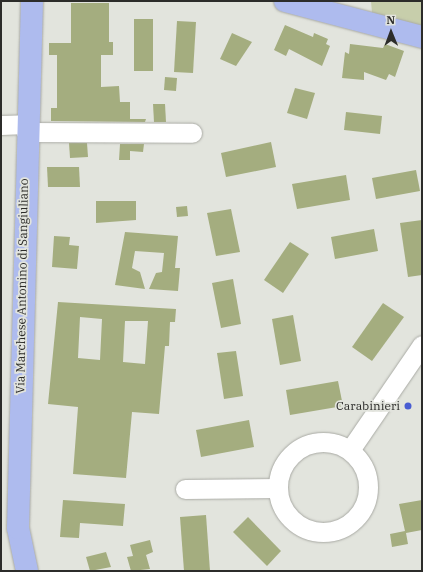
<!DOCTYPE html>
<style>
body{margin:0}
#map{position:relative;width:423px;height:572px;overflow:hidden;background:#e2e4dd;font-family:"IBM Plex Serif",serif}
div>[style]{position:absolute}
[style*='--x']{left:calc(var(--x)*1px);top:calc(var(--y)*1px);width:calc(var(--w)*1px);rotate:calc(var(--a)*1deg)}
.green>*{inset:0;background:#c7ceab}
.building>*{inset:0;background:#a4ad7f}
.roads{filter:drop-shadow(0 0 1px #a9aaa4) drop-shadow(0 0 1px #a9aaa4)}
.minor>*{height:19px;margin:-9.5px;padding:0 9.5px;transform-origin:9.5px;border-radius:9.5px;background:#fff}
.minor>.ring{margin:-9.5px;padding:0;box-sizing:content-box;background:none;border:19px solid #fff;border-radius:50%}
.major>*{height:22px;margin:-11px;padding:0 11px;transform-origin:11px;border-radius:11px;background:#aebbee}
.dots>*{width:11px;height:11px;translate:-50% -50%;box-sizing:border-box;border:2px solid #e2e4dd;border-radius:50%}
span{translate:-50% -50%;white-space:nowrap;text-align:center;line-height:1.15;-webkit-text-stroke:3.5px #e2e4dd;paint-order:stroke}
.street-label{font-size:12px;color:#2c2c2a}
.poi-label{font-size:12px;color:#2c2c2a}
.right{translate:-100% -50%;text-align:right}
.frame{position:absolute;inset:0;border:2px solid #2c2c2a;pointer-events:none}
.north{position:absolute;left:371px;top:12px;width:40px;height:40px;-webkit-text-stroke:3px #e2e4dd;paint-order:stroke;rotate:359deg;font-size:11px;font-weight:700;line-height:16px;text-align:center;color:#2c2c2a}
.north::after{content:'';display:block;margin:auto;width:14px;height:18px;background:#2c2c2a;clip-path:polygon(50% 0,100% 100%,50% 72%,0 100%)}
</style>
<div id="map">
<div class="green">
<i style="clip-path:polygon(371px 1px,422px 1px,422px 30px,372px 13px)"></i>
</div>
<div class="building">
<i style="clip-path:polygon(71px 3px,109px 3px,109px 42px,113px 42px,113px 55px,101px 55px,101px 87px,119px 86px,120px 102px,130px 102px,130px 119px,146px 119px,145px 122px,51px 121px,51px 108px,57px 108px,57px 55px,49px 55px,49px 43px,71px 43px)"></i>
<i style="clip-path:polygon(134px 19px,153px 19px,153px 71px,134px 71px)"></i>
<i style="clip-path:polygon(177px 21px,196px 22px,193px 73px,174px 72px)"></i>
<i style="clip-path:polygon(285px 25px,313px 37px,314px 33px,328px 39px,326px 44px,330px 46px,322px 66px,289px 49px,286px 56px,274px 50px)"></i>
<i style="clip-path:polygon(232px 33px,252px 42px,236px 66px,220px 59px)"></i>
<i style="clip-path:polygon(350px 44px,383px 48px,385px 44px,404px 51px,395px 77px,389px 74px,386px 80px,364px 72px,364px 80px,342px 78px,345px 52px,349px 54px)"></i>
<i style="clip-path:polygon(165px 77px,177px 78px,176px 91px,164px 90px)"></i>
<i style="clip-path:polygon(295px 88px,315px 93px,307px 119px,287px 113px)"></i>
<i style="clip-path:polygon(153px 104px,165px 104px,166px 122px,154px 122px)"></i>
<i style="clip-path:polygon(346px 112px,382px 116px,380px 134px,344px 130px)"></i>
<i style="clip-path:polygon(271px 142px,276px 167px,226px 177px,221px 153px)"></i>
<i style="clip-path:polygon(69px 143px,87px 143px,88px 157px,70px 158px)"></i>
<i style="clip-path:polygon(120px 144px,144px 144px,143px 152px,130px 151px,130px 160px,119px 160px)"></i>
<i style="clip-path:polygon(47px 167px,79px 167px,80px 187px,48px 187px)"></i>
<i style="clip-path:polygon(416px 170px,420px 191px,376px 199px,372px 178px)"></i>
<i style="clip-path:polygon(346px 175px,350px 200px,297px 209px,292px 184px)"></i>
<i style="clip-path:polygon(96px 201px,136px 201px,136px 220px,96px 223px)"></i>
<i style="clip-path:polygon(187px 206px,188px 216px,177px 217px,176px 207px)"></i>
<i style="clip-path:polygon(231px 209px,240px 252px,216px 256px,207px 213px)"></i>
<i style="clip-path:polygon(422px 220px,422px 275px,408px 277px,400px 223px)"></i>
<i style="clip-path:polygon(374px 229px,378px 251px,335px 259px,331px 237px)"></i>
<i style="clip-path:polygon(125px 232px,178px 236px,175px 268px,180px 268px,178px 291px,149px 289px,156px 273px,162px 272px,164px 253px,135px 251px,132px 268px,140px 272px,145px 289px,115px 285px)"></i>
<i style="clip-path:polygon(54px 236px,70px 237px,69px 245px,79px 246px,77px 269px,52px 267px)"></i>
<i style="clip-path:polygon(290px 242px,309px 254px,283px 293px,264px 280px)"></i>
<i style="clip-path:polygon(233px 279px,241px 324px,221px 328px,212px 283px)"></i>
<i style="clip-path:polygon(evenodd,58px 302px,176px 309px,175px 322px,170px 322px,169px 346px,165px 346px,159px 414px,132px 412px,126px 478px,73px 474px,78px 407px,48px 404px,58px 302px,80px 317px,102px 319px,100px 360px,78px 358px,80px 317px,58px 302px,125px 321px,148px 321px,145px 364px,123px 362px,125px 321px)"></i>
<i style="clip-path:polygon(383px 303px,404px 317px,372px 361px,352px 347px)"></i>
<i style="clip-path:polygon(293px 315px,301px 361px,280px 365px,272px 319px)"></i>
<i style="clip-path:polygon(236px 351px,243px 396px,224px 399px,217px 353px)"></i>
<i style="clip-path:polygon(338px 381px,343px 406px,290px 415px,286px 390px)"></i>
<i style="clip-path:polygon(249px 420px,254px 447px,201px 457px,196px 430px)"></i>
<i style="clip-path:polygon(63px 500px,125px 504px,123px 526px,80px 523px,79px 538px,60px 537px)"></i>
<i style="clip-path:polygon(422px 500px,422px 530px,406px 533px,408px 544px,392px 547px,390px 534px,405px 531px,399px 504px)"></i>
<i style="clip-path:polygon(206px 515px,210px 571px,184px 571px,180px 517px)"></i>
<i style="clip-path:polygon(248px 517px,281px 551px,267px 566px,233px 532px)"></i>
<i style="clip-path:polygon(150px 540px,153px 552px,146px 555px,150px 569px,131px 571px,127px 557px,133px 556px,130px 545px)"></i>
<i style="clip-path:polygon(106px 552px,111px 567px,90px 571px,86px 557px)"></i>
</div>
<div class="roads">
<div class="minor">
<i style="--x:1;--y:125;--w:25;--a:-2"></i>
<i style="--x:26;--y:132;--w:166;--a:0.3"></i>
<i class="ring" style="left:278px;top:442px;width:71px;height:71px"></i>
<i style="--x:350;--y:450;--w:127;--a:-55.6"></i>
<i style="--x:185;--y:489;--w:93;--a:-0.6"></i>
</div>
<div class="major">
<i style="--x:285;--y:1;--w:142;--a:14.7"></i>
<i style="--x:27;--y:571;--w:44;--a:-101.8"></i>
<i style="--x:18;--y:528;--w:527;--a:-88.48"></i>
</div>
</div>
<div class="dots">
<i style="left:408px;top:406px;background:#495dd2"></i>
</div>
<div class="street-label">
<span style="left:22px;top:286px;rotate:-89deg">Via Marchese Antonino di Sangiuliano</span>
</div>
<div class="poi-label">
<span class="right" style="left:400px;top:406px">Carabinieri</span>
</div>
<div class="frame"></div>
<div class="north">N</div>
</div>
